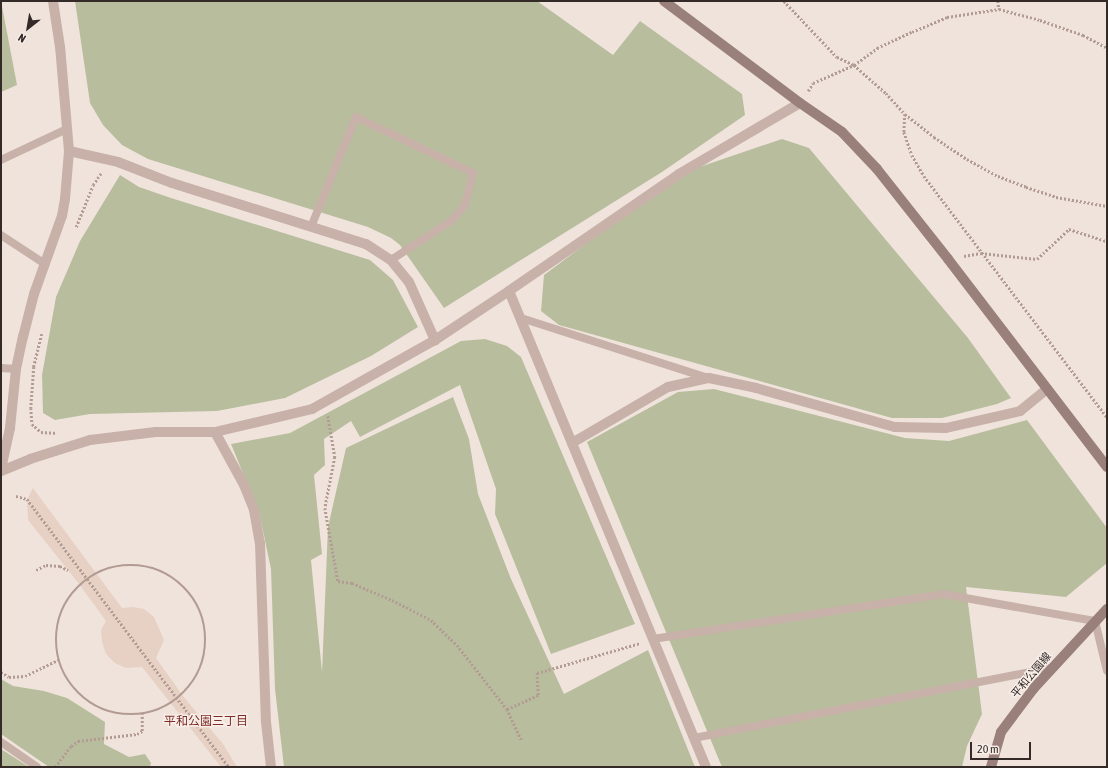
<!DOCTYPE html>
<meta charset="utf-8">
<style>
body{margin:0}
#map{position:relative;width:1108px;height:768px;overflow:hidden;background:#f0e3dc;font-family:"Asap Condensed","Noto Sans JP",sans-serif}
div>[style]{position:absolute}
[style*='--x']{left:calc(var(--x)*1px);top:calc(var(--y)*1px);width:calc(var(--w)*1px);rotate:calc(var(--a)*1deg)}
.green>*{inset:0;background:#b8be9d}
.plaza>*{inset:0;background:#e7d1c4}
.path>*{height:2.5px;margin-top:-1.25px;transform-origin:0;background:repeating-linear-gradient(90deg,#b29b93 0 2px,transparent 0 4px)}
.path>.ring{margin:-1.25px;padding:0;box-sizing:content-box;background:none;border:2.5px solid #b29b93;border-radius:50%}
.lane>*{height:8px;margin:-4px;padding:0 4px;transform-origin:4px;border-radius:4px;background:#c7b1a9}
.street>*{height:10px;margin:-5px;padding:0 5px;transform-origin:5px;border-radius:5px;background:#c7b1a9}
.secondary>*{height:10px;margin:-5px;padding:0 5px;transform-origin:5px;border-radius:5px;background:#9a807a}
span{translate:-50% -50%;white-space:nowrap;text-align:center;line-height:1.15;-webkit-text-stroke:3px #f8eee8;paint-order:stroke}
.street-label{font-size:11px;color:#342a28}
.neighbourhood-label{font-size:12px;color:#7d2d28}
.frame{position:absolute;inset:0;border:2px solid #342a28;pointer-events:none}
.north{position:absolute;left:8px;top:8px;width:40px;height:40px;-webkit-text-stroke:3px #f8eee8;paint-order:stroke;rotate:211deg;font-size:11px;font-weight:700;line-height:16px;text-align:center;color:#342a28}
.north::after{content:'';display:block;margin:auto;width:14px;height:18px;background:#342a28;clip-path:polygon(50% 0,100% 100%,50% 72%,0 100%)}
.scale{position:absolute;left:970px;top:742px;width:61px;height:18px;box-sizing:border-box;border:2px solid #342a28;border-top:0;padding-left:5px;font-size:12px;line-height:14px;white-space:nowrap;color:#342a28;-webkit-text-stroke:3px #f8eee8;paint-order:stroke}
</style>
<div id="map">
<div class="green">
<i style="clip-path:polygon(1px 1px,17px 85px,1px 92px)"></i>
<i style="clip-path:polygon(75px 1px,537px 1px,613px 55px,640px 21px,742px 94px,745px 115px,662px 172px,444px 308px,400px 245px,391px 238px,368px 227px,148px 159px,122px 145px,103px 125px,90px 103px)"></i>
<i style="clip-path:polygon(782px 139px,809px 148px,968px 338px,1011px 398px,997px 404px,942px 418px,892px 418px,559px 325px,541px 311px,544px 275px,679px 174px)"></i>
<i style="clip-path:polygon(120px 175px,139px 187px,171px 198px,370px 260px,393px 280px,418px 327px,371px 356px,285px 398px,217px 411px,90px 414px,55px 420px,43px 413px,42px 375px,56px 297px,80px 241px)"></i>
<i style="clip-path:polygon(485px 339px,507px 346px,521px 357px,635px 624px,551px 654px,495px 514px,496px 489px,460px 385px,360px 437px,351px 421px,324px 439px,325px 465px,314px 475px,322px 554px,311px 560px,322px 672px,328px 527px,346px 448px,453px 397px,469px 439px,478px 494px,511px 579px,564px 694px,648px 650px,695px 767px,284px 767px,275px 689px,271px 569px,259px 512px,231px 444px,290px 433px,461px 341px)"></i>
<i style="clip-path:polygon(714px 389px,905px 438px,949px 441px,1027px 420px,1107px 528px,1107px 563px,1066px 597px,966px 587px,982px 714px,967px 746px,962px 767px,722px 767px,587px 442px,678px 392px)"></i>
<i style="clip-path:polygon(1px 679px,13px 686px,44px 691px,67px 698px,105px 722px,104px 744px,129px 757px,145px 754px,151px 763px,150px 767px,49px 767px,1px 734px)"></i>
<i style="clip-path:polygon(1px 749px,29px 767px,1px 767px)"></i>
</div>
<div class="plaza">
<i style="clip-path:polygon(33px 488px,122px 608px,133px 607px,144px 609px,154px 617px,164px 640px,156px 658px,183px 696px,223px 744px,237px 767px,221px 767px,142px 667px,126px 668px,115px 663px,106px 654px,102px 642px,101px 630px,106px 621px,79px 584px,28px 520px,27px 500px)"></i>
</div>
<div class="path">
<i style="--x:784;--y:1;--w:77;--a:46.6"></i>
<i style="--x:837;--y:57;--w:19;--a:25"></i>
<i style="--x:854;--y:65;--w:43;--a:41.2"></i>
<i style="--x:886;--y:93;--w:28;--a:48"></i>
<i style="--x:905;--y:114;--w:37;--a:38"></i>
<i style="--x:934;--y:137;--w:40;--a:34"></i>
<i style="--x:967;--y:159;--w:35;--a:29"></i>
<i style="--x:998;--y:176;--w:30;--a:21"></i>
<i style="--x:1026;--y:187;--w:32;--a:18"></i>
<i style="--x:1056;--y:197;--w:52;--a:10"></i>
<i style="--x:998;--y:1;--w:8;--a:83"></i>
<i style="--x:808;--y:91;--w:9;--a:-58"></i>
<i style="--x:813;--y:83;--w:45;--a:-23.7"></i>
<i style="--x:854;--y:65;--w:29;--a:-36"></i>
<i style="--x:877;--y:48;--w:38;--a:-25"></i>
<i style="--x:912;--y:32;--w:38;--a:-23"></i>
<i style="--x:947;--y:17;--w:53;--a:-8.7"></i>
<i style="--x:999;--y:9;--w:42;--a:15"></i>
<i style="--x:1040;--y:20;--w:46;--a:19.2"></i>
<i style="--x:1083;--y:35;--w:27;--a:28"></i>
<i style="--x:905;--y:114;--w:18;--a:93"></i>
<i style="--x:904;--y:132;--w:24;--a:71"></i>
<i style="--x:912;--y:155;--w:24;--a:60"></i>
<i style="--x:924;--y:176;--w:303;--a:52.8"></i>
<i style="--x:76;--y:227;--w:45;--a:-68"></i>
<i style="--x:93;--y:185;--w:14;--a:-56"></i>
<i style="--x:964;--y:256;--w:17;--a:-10"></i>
<i style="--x:981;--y:253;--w:56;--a:6.1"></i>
<i style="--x:1037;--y:259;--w:44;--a:-43.2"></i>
<i style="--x:1069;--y:229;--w:40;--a:18"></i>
<i style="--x:42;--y:334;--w:34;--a:104"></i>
<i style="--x:34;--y:367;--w:41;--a:94.2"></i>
<i style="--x:31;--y:408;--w:16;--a:86"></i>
<i style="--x:32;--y:424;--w:12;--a:42"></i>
<i style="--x:41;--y:432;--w:16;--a:4"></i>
<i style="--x:328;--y:416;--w:42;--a:80.3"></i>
<i style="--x:335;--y:457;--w:52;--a:101.1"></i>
<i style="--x:325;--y:508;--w:74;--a:79.9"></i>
<i style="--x:338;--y:581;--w:14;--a:8"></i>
<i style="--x:352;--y:583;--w:43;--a:23"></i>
<i style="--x:392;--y:600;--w:44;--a:27.1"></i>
<i style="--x:431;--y:620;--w:36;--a:44"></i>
<i style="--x:457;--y:645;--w:81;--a:52"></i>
<i style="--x:507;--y:709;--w:35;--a:65"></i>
<i style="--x:16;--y:496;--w:11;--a:15"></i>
<i style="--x:27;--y:499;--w:336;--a:53"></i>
<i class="ring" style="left:56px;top:565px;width:147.5px;height:147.5px"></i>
<i style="--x:36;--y:570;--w:11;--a:-27"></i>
<i style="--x:46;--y:565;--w:14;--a:4"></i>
<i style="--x:60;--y:566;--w:9;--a:27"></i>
<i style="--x:1;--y:672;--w:9;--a:32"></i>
<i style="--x:9;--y:677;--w:16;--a:-4"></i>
<i style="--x:25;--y:676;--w:37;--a:-26"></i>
<i style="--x:507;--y:709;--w:34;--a:-24"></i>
<i style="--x:538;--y:695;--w:22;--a:-93"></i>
<i style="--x:537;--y:673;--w:107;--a:-16.2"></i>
<i style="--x:55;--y:767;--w:26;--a:-53"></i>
<i style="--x:71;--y:746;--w:9;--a:-36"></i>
<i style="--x:78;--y:741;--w:59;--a:-6.8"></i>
<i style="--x:137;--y:734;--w:6;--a:-31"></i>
<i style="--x:142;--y:731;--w:17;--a:-90"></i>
</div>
<div class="lane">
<i style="--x:1;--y:160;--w:73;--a:-25.2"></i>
<i style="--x:311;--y:227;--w:119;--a:-67.8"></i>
<i style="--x:356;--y:117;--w:130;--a:25.6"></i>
<i style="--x:473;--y:173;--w:33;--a:104"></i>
<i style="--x:465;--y:205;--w:21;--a:131"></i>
<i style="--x:451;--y:221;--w:72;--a:147"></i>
<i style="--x:1;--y:235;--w:53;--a:33.4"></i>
<i style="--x:521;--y:318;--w:196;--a:17.8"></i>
<i style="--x:1;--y:368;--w:15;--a:4"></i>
<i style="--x:653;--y:639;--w:293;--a:-8.8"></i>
<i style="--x:943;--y:594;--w:154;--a:10.1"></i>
<i style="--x:1095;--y:621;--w:51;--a:76.5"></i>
<i style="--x:694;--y:738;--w:365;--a:-11.1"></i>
<i style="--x:1;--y:742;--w:44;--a:34.8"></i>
</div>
<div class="street">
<i style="--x:69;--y:151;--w:50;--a:12.7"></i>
<i style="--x:118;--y:162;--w:58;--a:21.3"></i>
<i style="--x:172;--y:183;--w:203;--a:17.5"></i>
<i style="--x:366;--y:244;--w:30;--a:33"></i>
<i style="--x:391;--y:260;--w:28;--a:51"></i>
<i style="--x:409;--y:282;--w:64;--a:65.9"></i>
<i style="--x:509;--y:291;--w:515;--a:67.52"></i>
<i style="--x:215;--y:432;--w:60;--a:61.3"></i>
<i style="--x:244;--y:485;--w:27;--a:68"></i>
<i style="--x:254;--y:510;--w:34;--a:80"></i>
<i style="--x:260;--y:543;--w:179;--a:88.1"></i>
<i style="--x:266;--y:722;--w:45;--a:83.7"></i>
<i style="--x:572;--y:443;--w:111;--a:-30.3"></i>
<i style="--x:668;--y:387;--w:42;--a:-12.4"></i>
<i style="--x:709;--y:378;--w:48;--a:12"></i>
<i style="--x:756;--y:388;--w:144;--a:15.7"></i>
<i style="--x:895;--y:427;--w:51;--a:1.1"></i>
<i style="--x:946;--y:428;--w:76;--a:-12.9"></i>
<i style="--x:1020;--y:411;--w:35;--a:-39"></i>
<i style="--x:1;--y:469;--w:42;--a:-77.6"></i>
<i style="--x:10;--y:428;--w:59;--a:-84.2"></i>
<i style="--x:16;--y:369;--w:33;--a:-78"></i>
<i style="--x:23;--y:337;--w:44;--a:-75.7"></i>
<i style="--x:34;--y:294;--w:83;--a:-70.3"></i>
<i style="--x:62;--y:216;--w:17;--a:-80"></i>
<i style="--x:65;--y:199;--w:48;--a:-85.2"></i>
<i style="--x:69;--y:151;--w:104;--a:-94.9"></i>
<i style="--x:60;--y:47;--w:47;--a:-98.7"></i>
<i style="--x:1;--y:471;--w:31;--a:-22"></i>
<i style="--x:30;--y:459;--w:63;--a:-17.6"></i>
<i style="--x:90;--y:440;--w:66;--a:-6.9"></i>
<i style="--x:156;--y:432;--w:59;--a:0"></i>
<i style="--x:215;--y:432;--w:100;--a:-13.3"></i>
<i style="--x:312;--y:409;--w:141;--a:-29.3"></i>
<i style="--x:435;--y:340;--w:89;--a:-33.5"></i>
<i style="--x:509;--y:291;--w:206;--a:-34.5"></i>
<i style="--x:679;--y:174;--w:140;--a:-30.4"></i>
</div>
<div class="secondary">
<i style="--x:664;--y:1;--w:170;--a:36.9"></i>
<i style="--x:800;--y:103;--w:51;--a:34.6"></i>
<i style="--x:842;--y:132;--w:51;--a:46.6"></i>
<i style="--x:877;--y:169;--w:115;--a:51.7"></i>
<i style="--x:948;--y:259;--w:262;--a:52.6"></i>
<i style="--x:991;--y:767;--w:36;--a:-74"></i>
<i style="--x:1001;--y:732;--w:55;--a:-53.1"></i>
<i style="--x:1034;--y:688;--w:108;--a:-47.3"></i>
</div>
<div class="street-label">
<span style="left:1031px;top:675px;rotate:-50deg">平和公園線</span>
</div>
<div class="neighbourhood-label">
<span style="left:206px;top:722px">平和公園三丁目</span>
</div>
<div class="frame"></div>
<div class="north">N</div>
<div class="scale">20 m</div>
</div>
